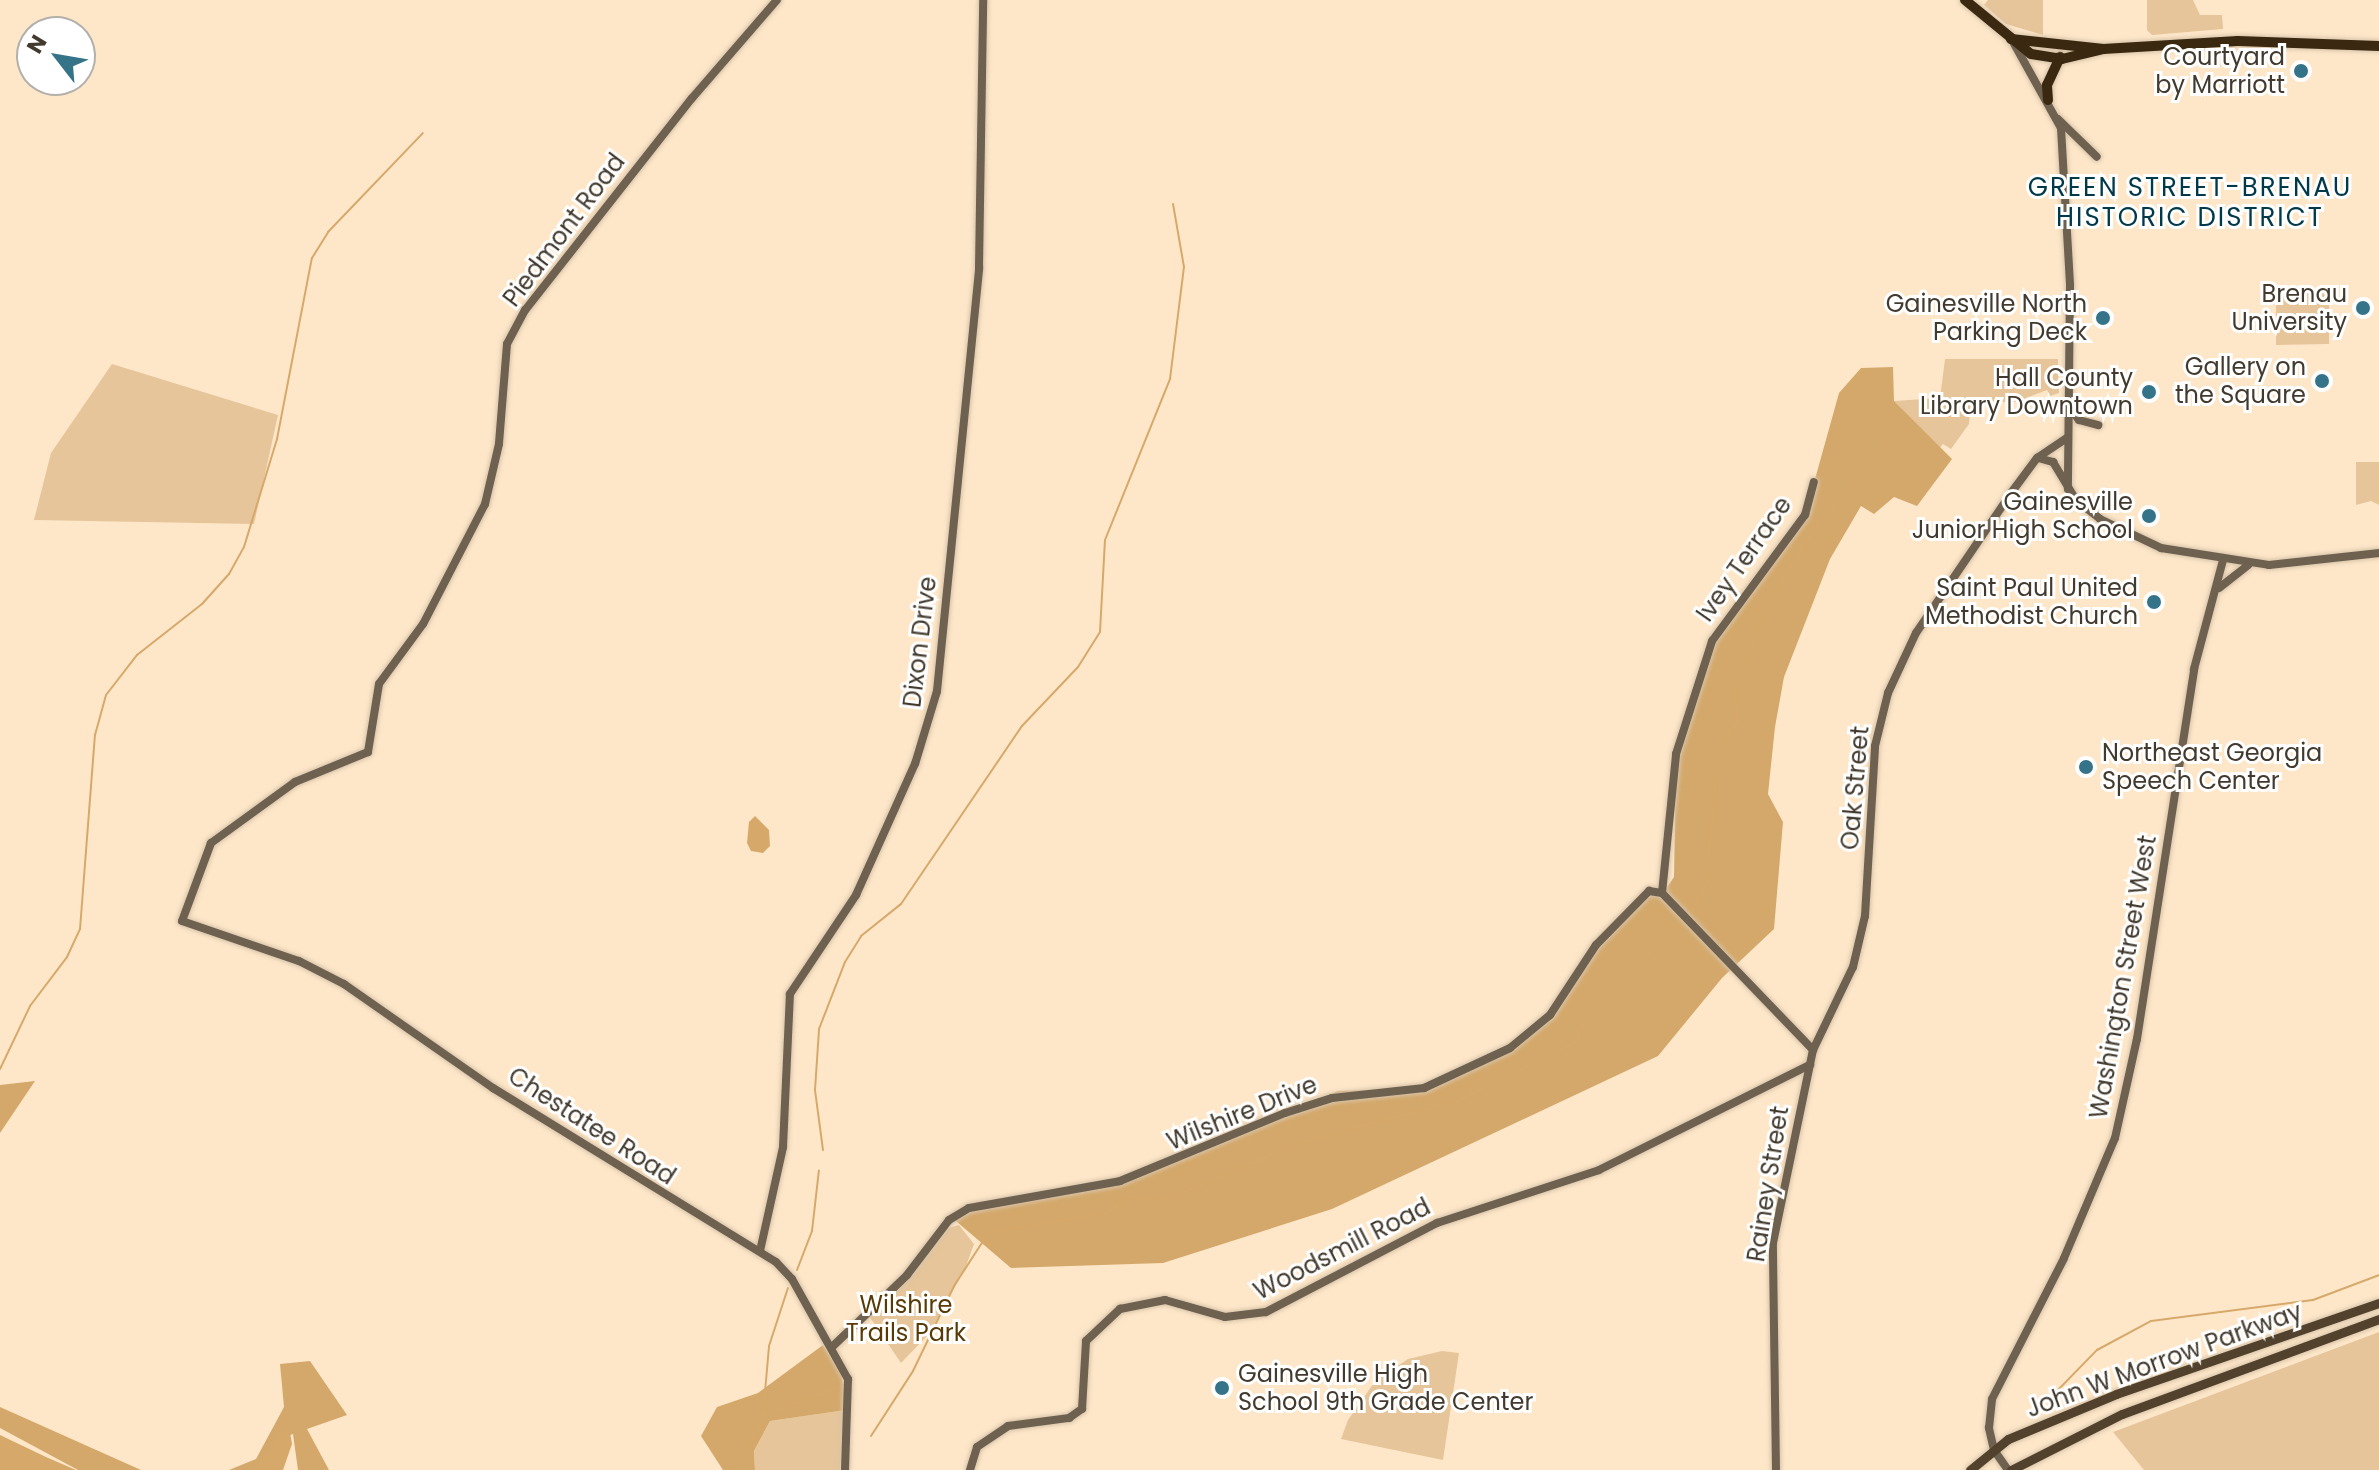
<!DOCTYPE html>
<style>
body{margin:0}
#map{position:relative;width:2379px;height:1470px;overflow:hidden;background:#fee7c9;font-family:Poppins,sans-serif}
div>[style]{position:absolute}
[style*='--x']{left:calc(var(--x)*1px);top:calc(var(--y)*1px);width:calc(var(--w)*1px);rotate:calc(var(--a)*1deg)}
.green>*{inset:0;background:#e6c59a}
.forest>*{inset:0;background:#d4a86a}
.water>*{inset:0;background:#d6a96b}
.stream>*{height:2px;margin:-1px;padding:0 1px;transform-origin:1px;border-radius:1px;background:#d6a96b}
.roads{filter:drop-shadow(0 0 2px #d8c4aa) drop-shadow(0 0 2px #d8c4aa)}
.secondary>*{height:8px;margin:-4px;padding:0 4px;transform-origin:4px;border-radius:4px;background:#6e6150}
.primary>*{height:9px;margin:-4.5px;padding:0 4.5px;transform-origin:4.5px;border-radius:4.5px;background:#52422d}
.highway>*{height:10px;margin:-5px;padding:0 5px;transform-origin:5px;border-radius:5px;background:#3a2910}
.dots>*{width:22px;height:22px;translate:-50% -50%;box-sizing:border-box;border:4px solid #fff;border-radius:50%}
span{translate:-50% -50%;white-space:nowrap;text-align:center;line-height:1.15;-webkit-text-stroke:6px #fff;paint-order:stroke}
.poi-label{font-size:24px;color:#423a2e}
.right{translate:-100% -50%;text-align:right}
.left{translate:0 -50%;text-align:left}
.street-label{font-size:24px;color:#423a2e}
.park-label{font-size:24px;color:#583a06}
.neighbourhood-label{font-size:26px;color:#003949;letter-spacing:2px}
.north{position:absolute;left:16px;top:16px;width:80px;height:80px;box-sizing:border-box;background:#fff;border:2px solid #b3b0ab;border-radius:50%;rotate:301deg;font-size:22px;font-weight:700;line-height:32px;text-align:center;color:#423a2e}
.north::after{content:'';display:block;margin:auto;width:28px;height:36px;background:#357389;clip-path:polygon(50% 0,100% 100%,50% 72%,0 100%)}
</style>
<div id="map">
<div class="green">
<i style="clip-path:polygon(1988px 0,2043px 0,2043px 35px,2006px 24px,1984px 5px)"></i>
<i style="clip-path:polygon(2147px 0,2193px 0,2200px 15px,2222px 15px,2223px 29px,2152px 35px,2147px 30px)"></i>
<i style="clip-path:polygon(2329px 291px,2329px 344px,2276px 345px,2276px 292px)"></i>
<i style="clip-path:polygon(1945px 359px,2058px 359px,2059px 393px,2050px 396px,2047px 390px,2016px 402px,1971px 402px,1969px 424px,1951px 449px,1943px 444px,1939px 449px,1894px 401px,1940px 398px)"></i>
<i style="clip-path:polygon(112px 364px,278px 415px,254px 524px,34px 520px,51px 453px)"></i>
<i style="clip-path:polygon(2356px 462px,2379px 462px,2379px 505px,2371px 501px,2356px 505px)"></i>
<i style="clip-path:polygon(959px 1225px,974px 1244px,965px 1269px,929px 1334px,901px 1363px,869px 1316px,915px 1272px,945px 1229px)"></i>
<i style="clip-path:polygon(2379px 1332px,2379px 1470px,2144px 1470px,2113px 1432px)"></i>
<i style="clip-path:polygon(1442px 1351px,1459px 1353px,1443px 1460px,1341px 1439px,1348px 1420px,1376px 1380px,1408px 1359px)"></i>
<i style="clip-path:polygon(846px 1410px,840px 1470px,755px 1470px,754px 1451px,770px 1421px)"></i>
</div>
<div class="forest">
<i style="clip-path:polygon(1893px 367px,1894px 401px,1952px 459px,1917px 506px,1894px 497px,1874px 514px,1861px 506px,1830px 559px,1784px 677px,1775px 727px,1768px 794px,1783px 822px,1774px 929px,1722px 978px,1658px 1056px,1332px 1209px,1163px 1263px,1011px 1268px,950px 1216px,978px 1202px,1090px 1187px,1182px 1158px,1338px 1091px,1419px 1088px,1538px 1030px,1584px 960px,1642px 896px,1663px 893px,1674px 877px,1676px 754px,1712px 641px,1805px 515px,1839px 393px,1861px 368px)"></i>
<i style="clip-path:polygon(35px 1081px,0 1133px,0 1291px,0 1085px)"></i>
<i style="clip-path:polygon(823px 1345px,842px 1376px,846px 1410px,770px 1421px,754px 1451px,755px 1470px,723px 1470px,701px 1436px,717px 1407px,758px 1393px)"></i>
<i style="clip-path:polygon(310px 1361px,347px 1415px,307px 1429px,329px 1470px,298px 1470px,293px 1434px,279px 1439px,263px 1470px,229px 1470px,256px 1459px,284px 1407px,280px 1364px)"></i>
<i style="clip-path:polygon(0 1407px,141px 1470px,78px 1470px,0 1428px)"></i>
</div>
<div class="water">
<i style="clip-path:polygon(755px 816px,769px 830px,770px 846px,763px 853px,751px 851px,747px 843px,749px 822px)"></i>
<i style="clip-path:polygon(283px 1430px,290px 1432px,292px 1444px,283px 1470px,254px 1470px)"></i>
<i style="clip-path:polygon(0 1435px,46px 1457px,76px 1470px,0 1470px)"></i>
</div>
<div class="stream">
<i style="--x:1846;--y:493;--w:70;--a:-50.8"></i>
<i style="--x:1693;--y:909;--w:30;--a:-63"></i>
<i style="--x:1707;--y:882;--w:113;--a:-85.4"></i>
<i style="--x:1716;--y:769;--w:20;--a:-81"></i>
<i style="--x:1719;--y:749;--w:32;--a:-56"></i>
<i style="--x:1737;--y:722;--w:32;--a:-94"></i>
<i style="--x:1735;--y:690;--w:94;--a:-69.4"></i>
<i style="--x:1768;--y:602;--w:98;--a:-57.4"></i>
<i style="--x:1821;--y:519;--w:21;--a:-35"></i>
<i style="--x:0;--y:1069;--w:70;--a:-64.5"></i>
<i style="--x:30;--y:1006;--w:61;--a:-52.9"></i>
<i style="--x:67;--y:957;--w:31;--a:-65"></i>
<i style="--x:80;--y:929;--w:195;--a:-85.6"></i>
<i style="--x:95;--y:735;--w:41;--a:-74.6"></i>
<i style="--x:106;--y:695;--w:51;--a:-52.2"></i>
<i style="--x:137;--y:655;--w:83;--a:-38.1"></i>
<i style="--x:202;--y:604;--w:40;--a:-48"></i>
<i style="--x:229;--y:574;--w:31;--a:-61"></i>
<i style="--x:244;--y:547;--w:113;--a:-73"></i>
<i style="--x:277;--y:439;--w:184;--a:-79.1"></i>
<i style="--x:312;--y:258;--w:31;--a:-58"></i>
<i style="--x:328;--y:232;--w:137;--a:-46.2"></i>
<i style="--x:823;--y:1150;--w:61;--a:-97.6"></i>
<i style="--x:815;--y:1090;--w:61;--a:-86.2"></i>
<i style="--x:819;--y:1029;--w:72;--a:-68.8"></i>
<i style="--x:845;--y:962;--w:31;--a:-58"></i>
<i style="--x:861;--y:936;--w:51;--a:-38.7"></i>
<i style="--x:901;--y:904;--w:215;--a:-55.8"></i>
<i style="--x:1022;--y:726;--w:81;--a:-46.5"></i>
<i style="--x:1078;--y:667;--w:41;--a:-57.8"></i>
<i style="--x:1100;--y:632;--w:92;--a:-86.9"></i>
<i style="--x:1105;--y:540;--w:174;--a:-68"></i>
<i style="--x:1170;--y:379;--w:113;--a:-82.9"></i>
<i style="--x:1184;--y:267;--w:64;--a:-99.9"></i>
<i style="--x:797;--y:1270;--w:42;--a:-69"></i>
<i style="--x:812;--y:1231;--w:61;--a:-83.5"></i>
<i style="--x:2054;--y:1394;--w:62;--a:-45.7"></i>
<i style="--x:2097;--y:1350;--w:61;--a:-28.2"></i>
<i style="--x:2151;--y:1321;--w:163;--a:-7.4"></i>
<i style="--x:2313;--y:1300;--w:71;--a:-20.7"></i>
<i style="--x:764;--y:1415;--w:85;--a:-20.6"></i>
<i style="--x:871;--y:1436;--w:77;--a:-57.1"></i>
<i style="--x:913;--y:1371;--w:94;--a:-64.2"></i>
<i style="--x:954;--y:1286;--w:64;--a:-57.1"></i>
<i style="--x:989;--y:1232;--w:120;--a:-9.1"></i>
<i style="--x:1107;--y:1213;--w:26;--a:-37"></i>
<i style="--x:1128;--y:1197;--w:40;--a:2.9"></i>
<i style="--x:1168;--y:1199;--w:142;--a:-23.1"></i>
<i style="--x:1299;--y:1143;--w:163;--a:-14.9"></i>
<i style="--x:1457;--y:1101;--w:133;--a:-26.4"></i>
<i style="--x:1576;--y:1042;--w:28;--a:-69"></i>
<i style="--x:1586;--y:1016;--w:59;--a:-43.6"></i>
<i style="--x:1629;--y:975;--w:31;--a:-32"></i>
<i style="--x:1655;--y:959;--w:44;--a:-54.2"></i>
<i style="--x:726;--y:1470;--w:39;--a:-48"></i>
<i style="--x:752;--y:1441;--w:28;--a:-67"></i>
<i style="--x:763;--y:1415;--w:69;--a:-85"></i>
<i style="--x:769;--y:1346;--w:61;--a:-71.9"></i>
</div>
<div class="roads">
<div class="secondary">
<i style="--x:777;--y:0;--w:130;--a:130.9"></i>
<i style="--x:692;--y:98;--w:270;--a:128.2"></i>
<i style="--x:525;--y:310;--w:38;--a:118"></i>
<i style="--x:507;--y:344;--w:100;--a:94.6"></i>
<i style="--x:499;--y:444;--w:62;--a:103.1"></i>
<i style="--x:485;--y:504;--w:135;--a:117.3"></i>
<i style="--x:423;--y:624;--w:74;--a:126.3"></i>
<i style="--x:379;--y:684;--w:69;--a:99.2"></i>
<i style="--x:368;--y:752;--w:79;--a:157.7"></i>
<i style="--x:295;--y:782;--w:104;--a:144"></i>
<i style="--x:211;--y:843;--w:83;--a:110.4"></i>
<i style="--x:182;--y:921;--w:124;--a:18.9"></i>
<i style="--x:299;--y:961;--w:51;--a:27.1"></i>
<i style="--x:344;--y:984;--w:182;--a:34.9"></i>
<i style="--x:493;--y:1088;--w:332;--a:31.6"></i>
<i style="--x:776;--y:1262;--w:23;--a:47"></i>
<i style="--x:792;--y:1279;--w:115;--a:60.8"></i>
<i style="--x:848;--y:1379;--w:91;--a:91.9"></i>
<i style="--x:2012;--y:40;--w:101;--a:60.9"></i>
<i style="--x:2061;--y:128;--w:158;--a:86.7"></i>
<i style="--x:2070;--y:286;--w:203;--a:90.6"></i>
<i style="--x:2058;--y:119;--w:54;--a:44.3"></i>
<i style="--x:2070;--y:408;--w:15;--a:53"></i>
<i style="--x:2079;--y:420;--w:20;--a:15"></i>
<i style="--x:2038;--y:458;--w:16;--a:15"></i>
<i style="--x:2053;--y:462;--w:44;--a:58.8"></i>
<i style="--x:2076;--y:500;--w:31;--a:38"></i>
<i style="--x:2100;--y:519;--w:68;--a:25.4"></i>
<i style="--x:2161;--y:548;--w:109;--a:8.9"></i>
<i style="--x:2269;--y:565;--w:111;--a:-6.2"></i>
<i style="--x:2219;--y:588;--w:37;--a:-38"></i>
<i style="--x:1662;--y:893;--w:140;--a:-84.2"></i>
<i style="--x:1676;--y:754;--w:119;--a:-72.3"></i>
<i style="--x:1712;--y:641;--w:157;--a:-53.6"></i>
<i style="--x:1805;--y:515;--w:34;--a:-75"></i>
<i style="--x:760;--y:1251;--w:107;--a:-77.5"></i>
<i style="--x:783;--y:1147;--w:153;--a:-87.4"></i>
<i style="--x:790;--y:994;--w:119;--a:-56.3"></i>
<i style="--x:856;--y:895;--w:144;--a:-65.8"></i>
<i style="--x:915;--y:764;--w:76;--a:-73.2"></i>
<i style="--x:937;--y:691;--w:425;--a:-84.3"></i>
<i style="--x:979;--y:268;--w:268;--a:-89.1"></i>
<i style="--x:832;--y:1347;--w:104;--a:-43.8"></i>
<i style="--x:907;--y:1275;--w:69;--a:-52.6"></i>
<i style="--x:949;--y:1220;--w:23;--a:-31"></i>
<i style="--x:969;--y:1208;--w:153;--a:-10.1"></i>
<i style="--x:1120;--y:1181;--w:178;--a:-22.4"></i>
<i style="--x:1285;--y:1113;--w:49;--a:-17.7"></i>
<i style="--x:1332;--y:1098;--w:93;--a:-6.2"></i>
<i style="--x:1424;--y:1088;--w:95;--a:-24.9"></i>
<i style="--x:1510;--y:1048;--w:52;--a:-39.5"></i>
<i style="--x:1550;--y:1015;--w:84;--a:-56.7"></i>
<i style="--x:1596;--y:945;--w:76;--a:-45.5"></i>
<i style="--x:1649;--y:891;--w:13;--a:9"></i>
<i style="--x:1662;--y:893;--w:218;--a:46.1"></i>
<i style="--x:970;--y:1470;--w:24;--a:-73"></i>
<i style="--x:977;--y:1447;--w:37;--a:-34"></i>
<i style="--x:1008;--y:1426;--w:62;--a:-7.5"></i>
<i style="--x:1069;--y:1418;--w:16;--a:-35"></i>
<i style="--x:1082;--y:1409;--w:68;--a:-86.6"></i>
<i style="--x:1086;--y:1341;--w:47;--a:-43.3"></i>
<i style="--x:1120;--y:1309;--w:46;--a:-11.3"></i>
<i style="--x:1165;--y:1300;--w:62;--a:15.8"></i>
<i style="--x:1225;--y:1317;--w:41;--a:-7"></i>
<i style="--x:1266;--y:1312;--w:193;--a:-27.5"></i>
<i style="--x:1437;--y:1223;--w:170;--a:-18.1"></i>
<i style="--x:1599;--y:1170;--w:236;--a:-26.5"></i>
<i style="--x:1776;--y:1470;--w:227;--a:-90.8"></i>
<i style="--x:1773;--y:1243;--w:197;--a:-78.3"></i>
<i style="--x:1813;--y:1050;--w:92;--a:-64.3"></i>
<i style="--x:1853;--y:967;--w:52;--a:-76.8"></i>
<i style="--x:1865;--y:916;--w:170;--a:-86.6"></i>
<i style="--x:1875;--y:746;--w:55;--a:-76.2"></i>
<i style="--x:1888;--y:693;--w:66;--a:-65"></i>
<i style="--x:1916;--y:633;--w:169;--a:-55.8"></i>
<i style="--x:2011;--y:493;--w:44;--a:-53.4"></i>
<i style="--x:2037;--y:458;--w:37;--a:-34"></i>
<i style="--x:2008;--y:1470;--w:24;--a:-125"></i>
<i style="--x:1994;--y:1450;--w:23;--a:-103"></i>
<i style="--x:1989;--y:1428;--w:29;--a:-84"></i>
<i style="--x:1992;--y:1399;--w:158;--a:-62.9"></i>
<i style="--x:2064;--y:1258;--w:130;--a:-67"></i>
<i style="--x:2115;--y:1138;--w:101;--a:-77.5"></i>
<i style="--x:2137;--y:1039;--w:374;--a:-81.2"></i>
<i style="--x:2194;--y:669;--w:113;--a:-75.1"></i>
</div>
<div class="primary">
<i style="--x:1970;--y:1470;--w:49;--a:-39.2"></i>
<i style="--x:2008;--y:1439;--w:117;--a:-22.6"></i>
<i style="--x:2116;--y:1394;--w:278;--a:-19.1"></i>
<i style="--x:2011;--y:1470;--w:124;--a:-26.8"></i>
<i style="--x:2122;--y:1414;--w:274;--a:-20.3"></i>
</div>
<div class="highway">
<i style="--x:1965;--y:0;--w:85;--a:39.3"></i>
<i style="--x:2031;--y:54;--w:31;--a:9"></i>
<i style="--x:2062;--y:59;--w:42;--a:-13.7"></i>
<i style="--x:2011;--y:39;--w:93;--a:6.2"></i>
<i style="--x:2103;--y:49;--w:135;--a:-3.4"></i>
<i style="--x:2238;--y:41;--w:141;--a:2"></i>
<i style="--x:2048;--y:100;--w:15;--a:-94"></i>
<i style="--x:2047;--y:85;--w:31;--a:-65"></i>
</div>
</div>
<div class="dots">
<i style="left:2301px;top:71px;background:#357389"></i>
<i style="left:2363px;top:308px;background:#357389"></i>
<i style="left:2103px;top:318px;background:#357389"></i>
<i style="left:2322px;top:381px;background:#357389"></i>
<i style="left:2149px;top:392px;background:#357389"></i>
<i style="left:2149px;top:516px;background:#357389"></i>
<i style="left:2154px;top:602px;background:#357389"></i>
<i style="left:2086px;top:767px;background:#357389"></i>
<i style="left:1222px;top:1388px;background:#357389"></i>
</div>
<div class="poi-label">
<span class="right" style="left:2285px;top:71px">Courtyard<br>by Marriott</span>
<span class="right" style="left:2347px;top:308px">Brenau<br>University</span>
<span class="right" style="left:2087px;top:318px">Gainesville North<br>Parking Deck</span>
<span class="right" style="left:2306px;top:381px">Gallery on<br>the Square</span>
<span class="right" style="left:2133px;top:392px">Hall County<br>Library Downtown</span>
<span class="right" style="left:2133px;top:516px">Gainesville<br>Junior High School</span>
<span class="right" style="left:2138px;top:602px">Saint Paul United<br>Methodist Church</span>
<span class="left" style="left:2102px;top:767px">Northeast Georgia<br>Speech Center</span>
<span class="left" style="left:1238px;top:1388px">Gainesville High<br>School 9th Grade Center</span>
</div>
<div class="street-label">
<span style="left:564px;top:230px;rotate:-53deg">Piedmont Road</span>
<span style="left:1744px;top:559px;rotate:-55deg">Ivey Terrace</span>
<span style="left:920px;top:642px;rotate:-83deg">Dixon Drive</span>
<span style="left:1855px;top:788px;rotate:-85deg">Oak Street</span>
<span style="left:2123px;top:977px;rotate:-80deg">Washington Street West</span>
<span style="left:1242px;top:1113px;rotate:-22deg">Wilshire Drive</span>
<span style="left:592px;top:1126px;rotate:33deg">Chestatee Road</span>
<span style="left:1768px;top:1184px;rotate:-81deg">Rainey Street</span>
<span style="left:1342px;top:1249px;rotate:-27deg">Woodsmill Road</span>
<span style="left:2164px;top:1360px;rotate:-20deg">John W Morrow Parkway</span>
</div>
<div class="park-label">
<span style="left:906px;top:1319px">Wilshire<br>Trails Park</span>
</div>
<div class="neighbourhood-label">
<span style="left:2190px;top:203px">GREEN STREET-BRENAU<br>HISTORIC DISTRICT</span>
</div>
<div class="north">N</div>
</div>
